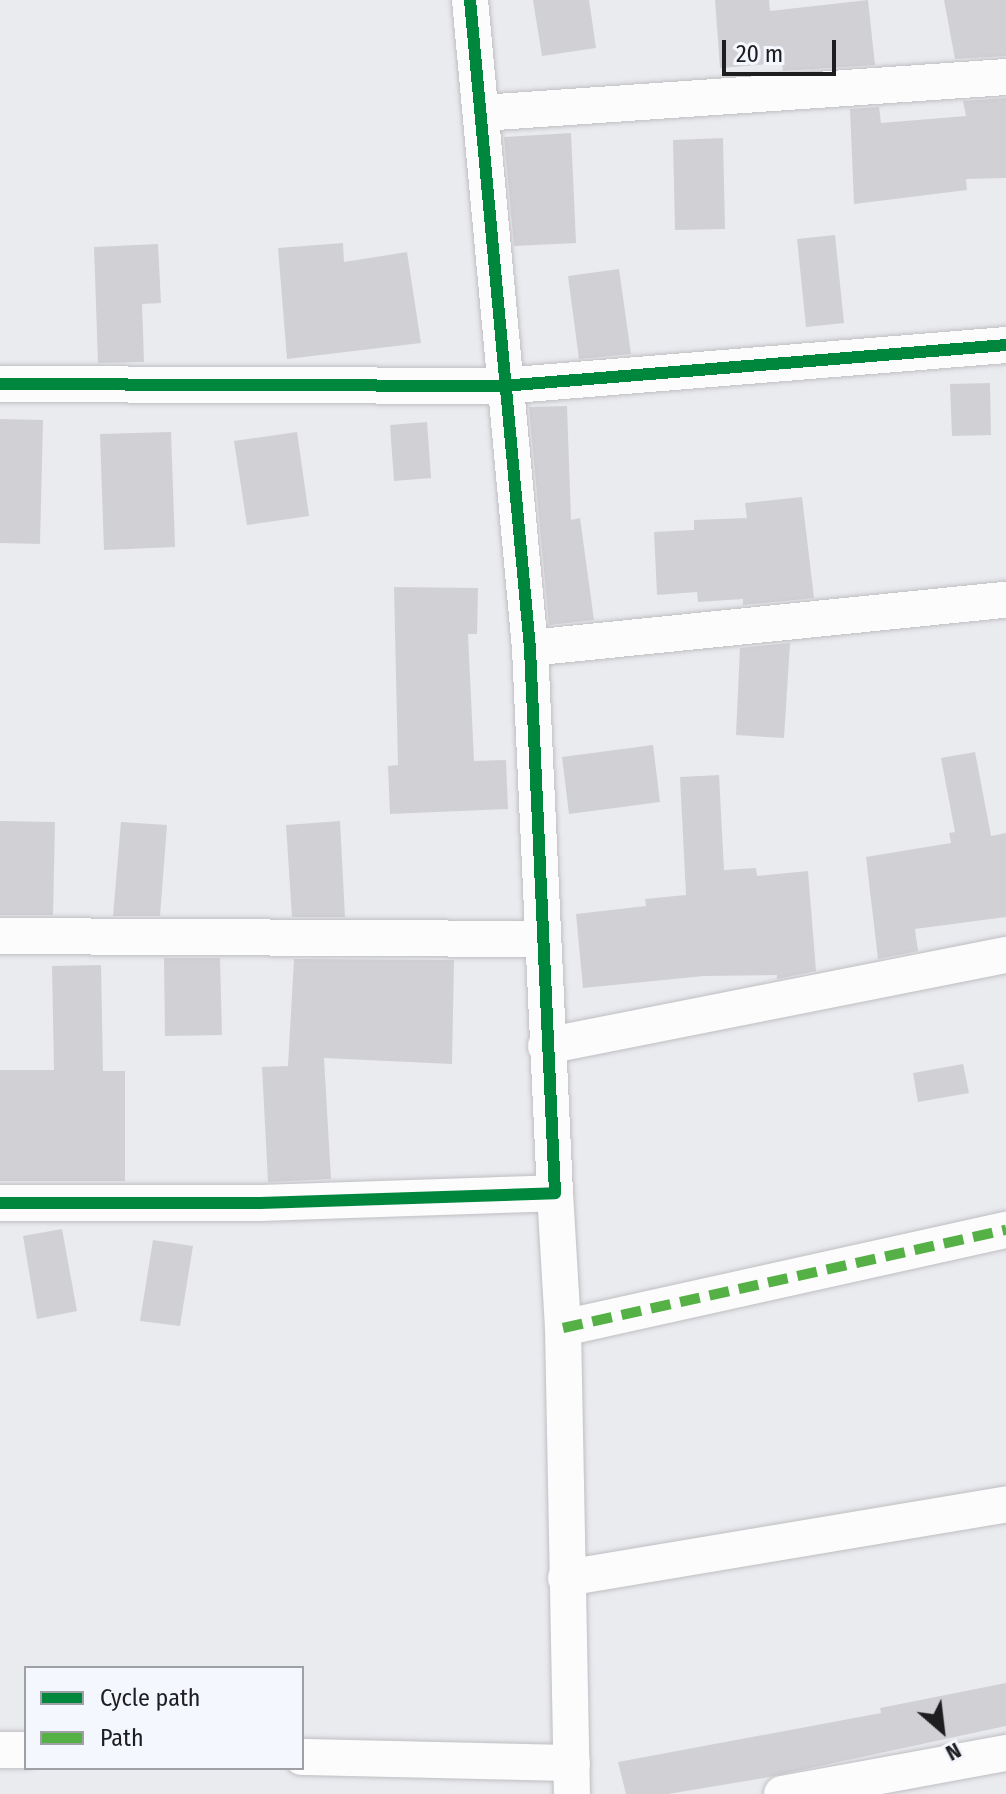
<!DOCTYPE html>
<style>
body{margin:0}
#map{position:relative;width:1006px;height:1794px;overflow:hidden;background:#eaebef;font-family:"Fira Sans Condensed",sans-serif}
div>[style]{position:absolute}
[style*='--x']{left:calc(var(--x)*1px);top:calc(var(--y)*1px);width:calc(var(--w)*1px);rotate:calc(var(--a)*1deg)}
.building>*{inset:0;background:#d1d1d5}
.roads{filter:drop-shadow(0 0 2px #bfbfc2) drop-shadow(0 0 2px #bfbfc2)}
.street>*{height:36px;margin:-18px;padding:0 18px;transform-origin:18px;border-radius:18px;background:#fcfcfd}
.quiet>*{height:10px;margin-top:-5px;transform-origin:0;background:repeating-linear-gradient(90deg,#55b145 0 20px,transparent 0 30px)}
.cycleway>*{height:12px;margin:-6px;padding:0 6px;transform-origin:6px;border-radius:6px;background:#00873e}
span{translate:-50% -50%;white-space:nowrap;text-align:center;line-height:1.15;-webkit-text-stroke:8px #f5f7fe;paint-order:stroke}
.legend{position:absolute;left:24px;top:1666px;width:280px;height:104px;box-sizing:border-box;background:#f5f7fe;border:2px solid #9fa0a6;margin:0;padding:10px 14px;list-style:none;font-size:24px;color:#1e1e21}
.legend li{display:flex;align-items:center;gap:16px;height:40px}
.legend b{width:40px;border:2px solid #9fa0a6}
.north{position:absolute;left:902px;top:1690px;width:80px;height:80px;-webkit-text-stroke:6px #f5f7fe;paint-order:stroke;rotate:152deg;font-size:22px;font-weight:700;line-height:32px;text-align:center;color:#1e1e21}
.north::after{content:'';display:block;margin:auto;width:28px;height:36px;background:#1e1e21;clip-path:polygon(50% 0,100% 100%,50% 72%,0 100%)}
.scale{position:absolute;left:722px;top:40px;width:114px;height:36px;box-sizing:border-box;border:4px solid #1e1e21;border-top:0;padding-left:10px;font-size:24px;line-height:28px;white-space:nowrap;color:#1e1e21;-webkit-text-stroke:6px #f5f7fe;paint-order:stroke}
</style>
<div id="map">
<div class="building">
<i style="clip-path:polygon(533px 0,589px 0,596px 48px,542px 56px)"></i>
<i style="clip-path:polygon(715px 0,769px 0,770px 11px,868px 0,875px 65px,783px 71px,782px 63px,720px 68px)"></i>
<i style="clip-path:polygon(944px 0,1006px 0,1006px 56px,955px 59px)"></i>
<i style="clip-path:polygon(1006px 98px,1006px 178px,966px 179px,967px 190px,854px 204px,850px 109px,879px 107px,881px 123px,966px 116px,963px 101px)"></i>
<i style="clip-path:polygon(571px 133px,576px 243px,514px 246px,504px 137px)"></i>
<i style="clip-path:polygon(723px 138px,725px 229px,675px 230px,673px 140px)"></i>
<i style="clip-path:polygon(835px 235px,844px 323px,806px 327px,797px 239px)"></i>
<i style="clip-path:polygon(343px 243px,344px 262px,407px 252px,421px 343px,287px 359px,278px 248px)"></i>
<i style="clip-path:polygon(158px 244px,161px 303px,142px 304px,144px 362px,98px 363px,94px 247px)"></i>
<i style="clip-path:polygon(619px 269px,631px 354px,579px 359px,568px 276px)"></i>
<i style="clip-path:polygon(990px 383px,991px 435px,952px 436px,950px 384px)"></i>
<i style="clip-path:polygon(567px 406px,571px 520px,580px 518px,594px 620px,549px 625px,529px 407px)"></i>
<i style="clip-path:polygon(0 419px,43px 420px,40px 544px,0 543px)"></i>
<i style="clip-path:polygon(427px 422px,431px 478px,394px 481px,390px 425px)"></i>
<i style="clip-path:polygon(171px 432px,175px 547px,104px 550px,100px 434px)"></i>
<i style="clip-path:polygon(297px 432px,309px 516px,247px 525px,234px 441px)"></i>
<i style="clip-path:polygon(802px 497px,814px 598px,743px 605px,743px 599px,698px 602px,697px 592px,657px 595px,654px 532px,694px 530px,694px 520px,747px 518px,745px 503px)"></i>
<i style="clip-path:polygon(394px 587px,478px 588px,477px 634px,468px 634px,474px 761px,506px 760px,508px 809px,390px 814px,388px 766px,398px 765px)"></i>
<i style="clip-path:polygon(790px 643px,784px 738px,736px 735px,740px 648px)"></i>
<i style="clip-path:polygon(653px 745px,660px 802px,569px 814px,562px 757px)"></i>
<i style="clip-path:polygon(975px 752px,991px 836px,1006px 833px,1006px 917px,915px 929px,918px 951px,878px 959px,866px 857px,951px 843px,949px 833px,955px 832px,941px 758px)"></i>
<i style="clip-path:polygon(719px 775px,724px 870px,756px 868px,757px 876px,808px 871px,816px 971px,777px 979px,777px 975px,704px 976px,583px 988px,576px 914px,646px 906px,645px 899px,686px 895px,680px 777px)"></i>
<i style="clip-path:polygon(0 821px,55px 822px,53px 915px,0 915px)"></i>
<i style="clip-path:polygon(340px 821px,345px 917px,292px 917px,286px 825px)"></i>
<i style="clip-path:polygon(121px 822px,167px 825px,160px 916px,113px 916px)"></i>
<i style="clip-path:polygon(164px 958px,220px 958px,222px 1035px,165px 1036px)"></i>
<i style="clip-path:polygon(294px 959px,454px 960px,452px 1064px,324px 1058px,331px 1179px,268px 1182px,262px 1067px,288px 1066px)"></i>
<i style="clip-path:polygon(101px 965px,103px 1071px,125px 1071px,125px 1181px,0 1181px,0 1070px,54px 1070px,52px 966px)"></i>
<i style="clip-path:polygon(963px 1064px,969px 1093px,918px 1102px,913px 1073px)"></i>
<i style="clip-path:polygon(62px 1229px,77px 1311px,37px 1319px,23px 1236px)"></i>
<i style="clip-path:polygon(153px 1240px,193px 1246px,180px 1326px,140px 1321px)"></i>
<i style="clip-path:polygon(1006px 1683px,1006px 1726px,764px 1778px,668px 1794px,626px 1794px,618px 1762px,881px 1713px,880px 1708px)"></i>
</div>
<div class="roads">
<div class="street">
<i style="--x:482;--y:113;--w:525;--a:-3.93"></i>
<i style="--x:0;--y:384;--w:502;--a:0.23"></i>
<i style="--x:502;--y:386;--w:506;--a:-4.65"></i>
<i style="--x:530;--y:648;--w:478;--a:-5.8"></i>
<i style="--x:0;--y:936;--w:542;--a:0.32"></i>
<i style="--x:546;--y:1046;--w:469;--a:-11.2"></i>
<i style="--x:555;--y:1193;--w:135;--a:86.6"></i>
<i style="--x:563;--y:1328;--w:466;--a:88.9"></i>
<i style="--x:0;--y:1203;--w:260;--a:0"></i>
<i style="--x:260;--y:1203;--w:295;--a:-1.9"></i>
<i style="--x:555;--y:1193;--w:546;--a:-92.63"></i>
<i style="--x:530;--y:648;--w:651;--a:-95.29"></i>
<i style="--x:563;--y:1328;--w:454;--a:-12.5"></i>
<i style="--x:566;--y:1578;--w:446;--a:-9.5"></i>
<i style="--x:0;--y:1750;--w:26;--a:0"></i>
<i style="--x:302;--y:1757;--w:270;--a:1.3"></i>
<i style="--x:782;--y:1794;--w:228;--a:-10.4"></i>
</div>
</div>
<div class="quiet">
<i style="--x:563;--y:1328;--w:454;--a:-12.5"></i>
</div>
<div class="cycleway">
<i style="--x:0;--y:384;--w:502;--a:0.23"></i>
<i style="--x:502;--y:386;--w:506;--a:-4.65"></i>
<i style="--x:0;--y:1203;--w:260;--a:0"></i>
<i style="--x:260;--y:1203;--w:295;--a:-1.9"></i>
<i style="--x:555;--y:1193;--w:546;--a:-92.63"></i>
<i style="--x:530;--y:648;--w:651;--a:-95.29"></i>
</div>
<ul class="legend">
<li><b style="height:10px;background:#00873e"></b>Cycle path</li>
<li><b style="height:10px;background:#55b145"></b>Path</li>
</ul>
<div class="north">N</div>
<div class="scale">20 m</div>
</div>
